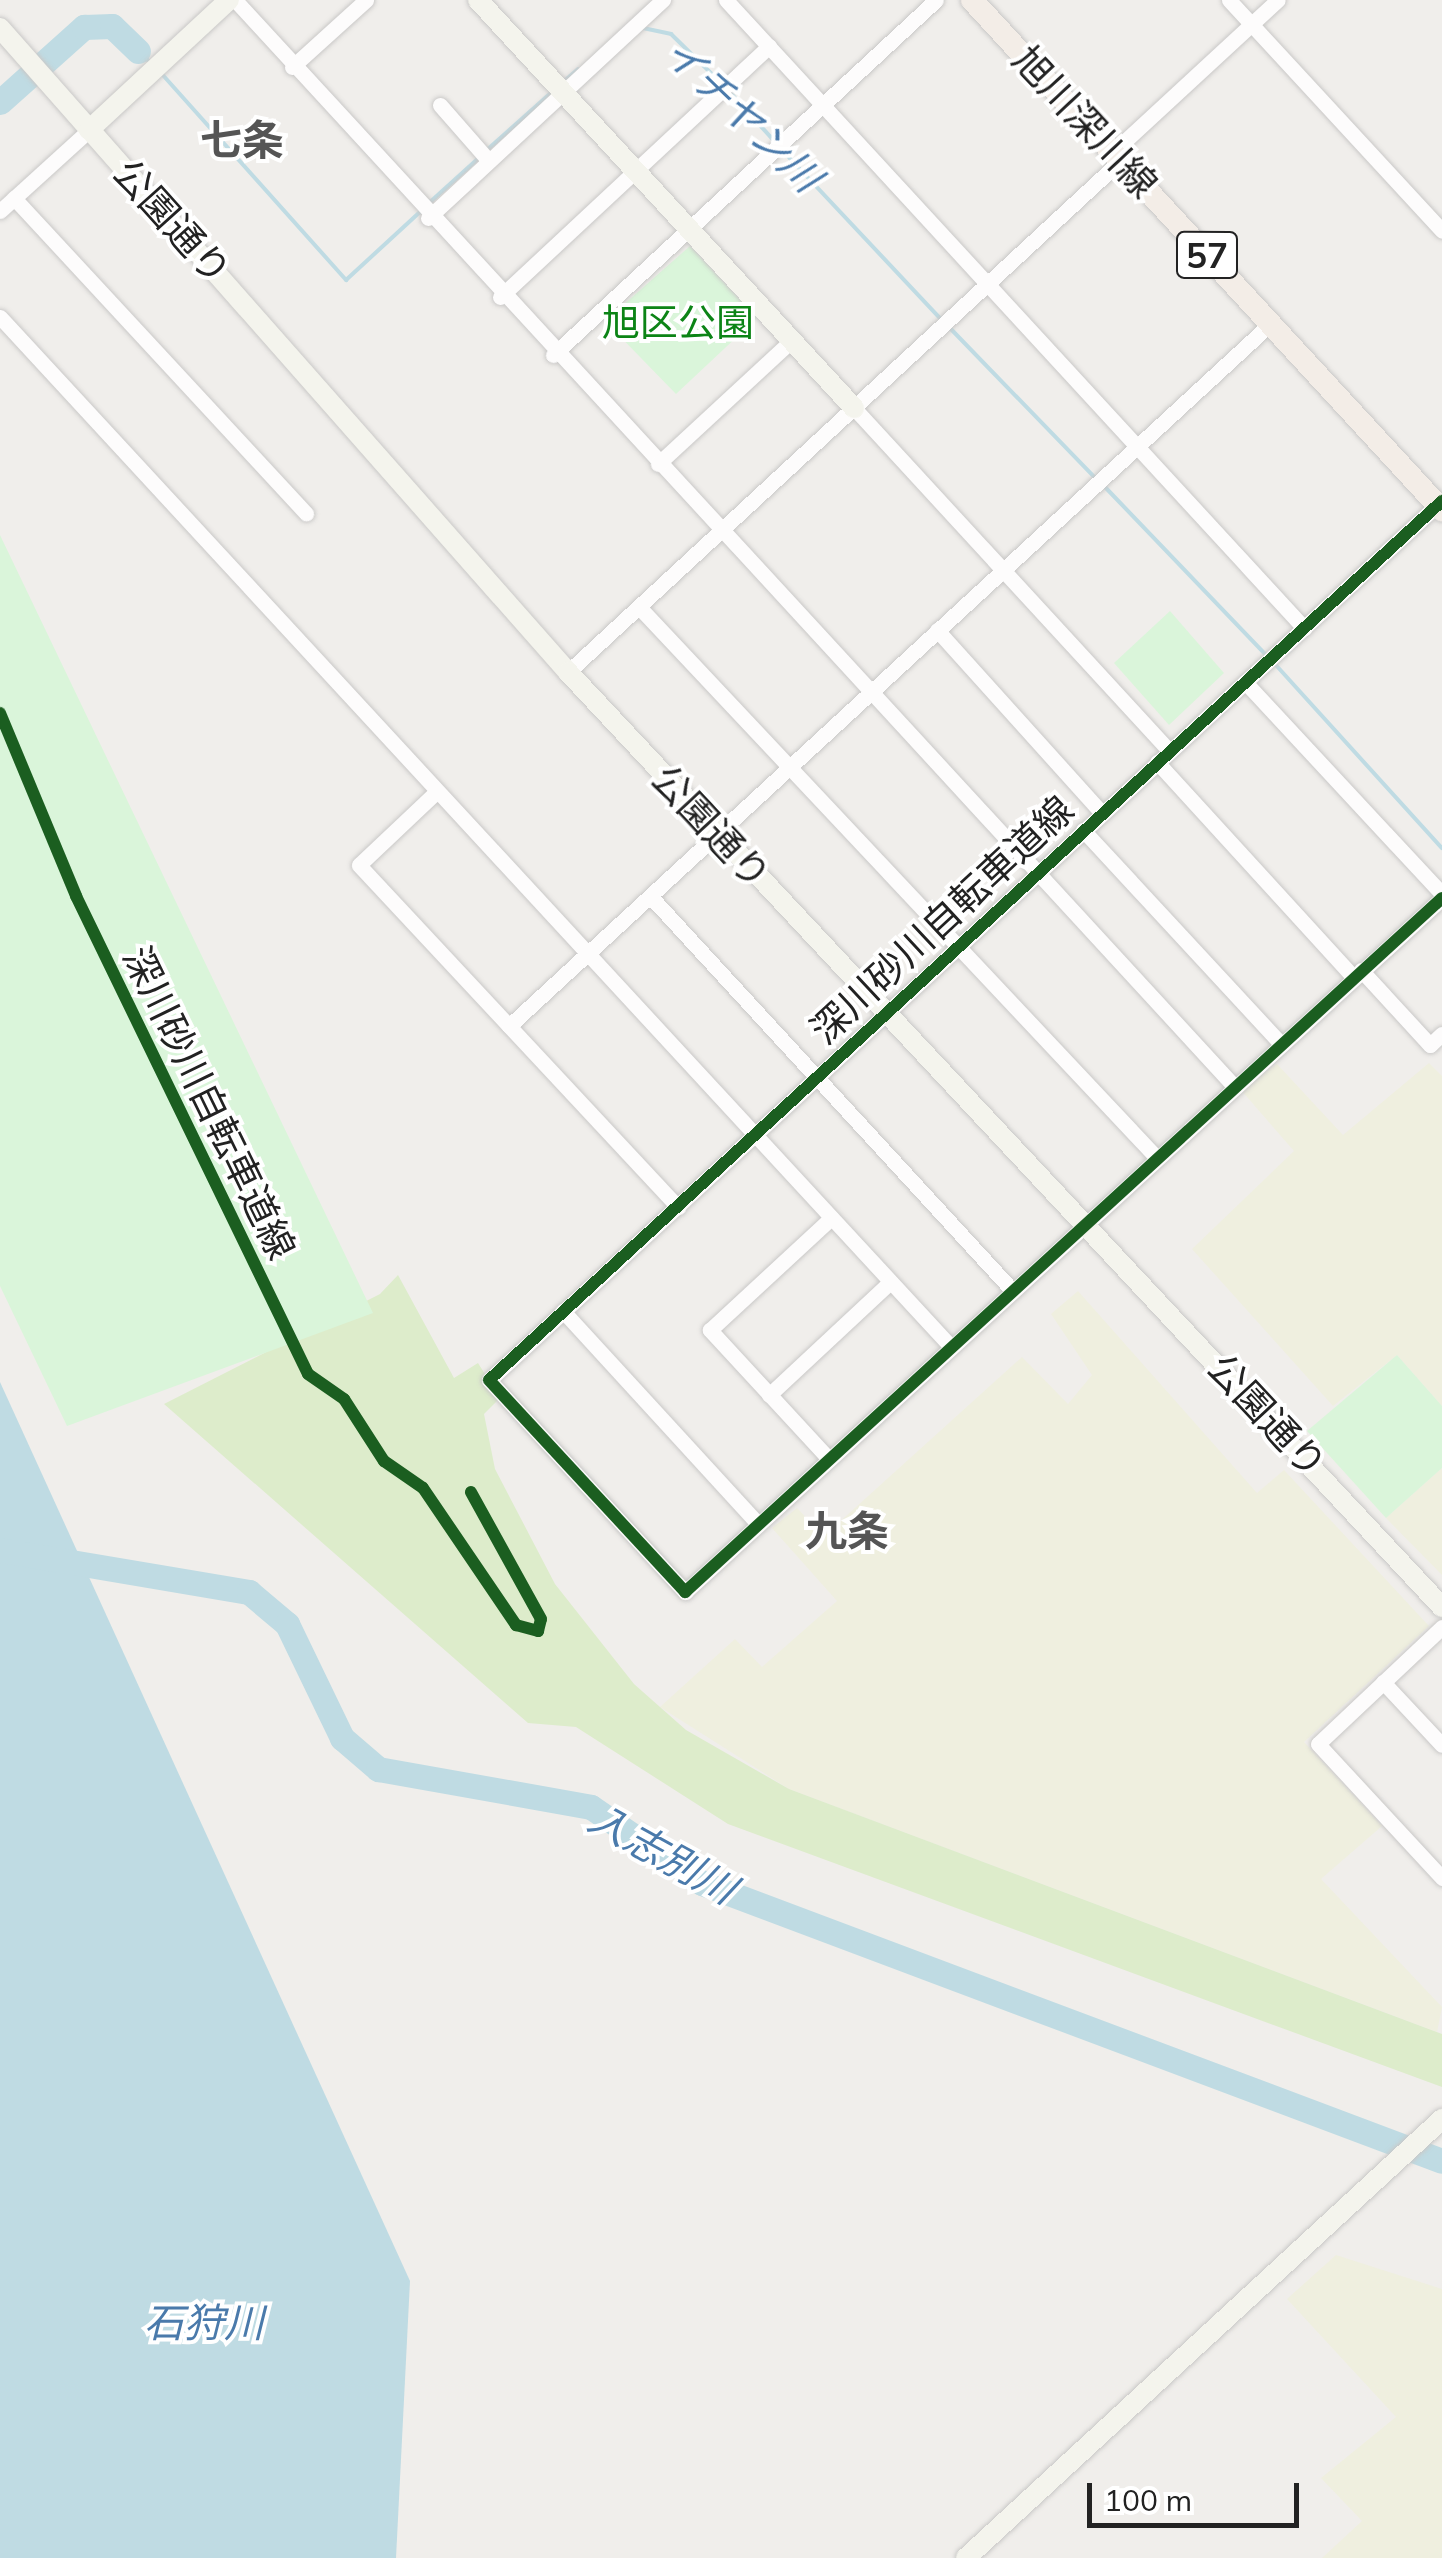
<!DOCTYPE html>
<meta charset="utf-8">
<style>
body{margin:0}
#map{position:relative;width:1442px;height:2558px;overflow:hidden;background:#f0eeeb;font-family:Mulish,"Noto Sans JP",sans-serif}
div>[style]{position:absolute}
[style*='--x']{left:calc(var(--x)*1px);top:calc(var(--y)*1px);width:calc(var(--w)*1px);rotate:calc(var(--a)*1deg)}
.farmland>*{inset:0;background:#efefdf}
.grass>*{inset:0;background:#ddeccb}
.park>*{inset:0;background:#daf5da}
.water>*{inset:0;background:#bfdbe3}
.stream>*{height:4px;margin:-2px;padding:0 2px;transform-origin:2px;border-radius:2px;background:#bfdbe3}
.river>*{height:25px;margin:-12.5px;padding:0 12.5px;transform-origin:12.5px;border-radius:12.5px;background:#bfdbe3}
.roads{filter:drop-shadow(0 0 2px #c9c8c7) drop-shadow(0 0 2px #c9c8c7)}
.street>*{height:15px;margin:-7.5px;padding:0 7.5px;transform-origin:7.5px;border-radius:7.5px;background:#fdfcfc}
.secondary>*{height:20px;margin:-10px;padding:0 10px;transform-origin:10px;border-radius:10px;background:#f4f4ed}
.primary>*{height:22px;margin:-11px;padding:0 11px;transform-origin:11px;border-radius:11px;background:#f3ede7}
.cycleway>*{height:12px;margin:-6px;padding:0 6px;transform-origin:6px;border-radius:6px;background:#1b5e20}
span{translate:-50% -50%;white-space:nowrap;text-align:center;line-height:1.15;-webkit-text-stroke:8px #fff;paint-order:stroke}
.shield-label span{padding:2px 8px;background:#fff;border:2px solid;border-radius:8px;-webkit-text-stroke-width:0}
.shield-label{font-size:35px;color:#222;font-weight:700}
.street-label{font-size:38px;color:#222}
.park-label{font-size:38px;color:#0c8416}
.water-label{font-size:40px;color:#4a7aab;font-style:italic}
.quarter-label{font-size:42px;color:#555;font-weight:700}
.scale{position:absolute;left:1087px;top:2483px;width:212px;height:45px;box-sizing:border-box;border:5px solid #222;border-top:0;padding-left:12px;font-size:30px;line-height:35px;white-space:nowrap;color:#222;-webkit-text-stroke:8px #fff;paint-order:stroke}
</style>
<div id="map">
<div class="farmland">
<i style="clip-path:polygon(1429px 1063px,1442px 1076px,1442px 1406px,1397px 1355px,1333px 1406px,1192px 1249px,1294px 1151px,1241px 1090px,1277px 1064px,1343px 1135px)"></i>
<i style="clip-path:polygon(1078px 1291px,1257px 1493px,1284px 1470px,1429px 1626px,1304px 1742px,1382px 1826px,1321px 1879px,1442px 2007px,1437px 2032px,789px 1789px,660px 1707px,735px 1639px,762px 1667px,837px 1601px,772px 1528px,797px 1508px,824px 1536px,1022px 1357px,1068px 1404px,1092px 1375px,1051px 1314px)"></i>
<i style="clip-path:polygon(1442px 1468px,1442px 1575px,1386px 1518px)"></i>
<i style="clip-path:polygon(1336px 2255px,1442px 2289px,1442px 2558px,1322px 2558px,1362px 2521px,1321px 2478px,1396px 2417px,1287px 2299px)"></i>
</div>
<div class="grass">
<i style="clip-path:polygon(398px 1275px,454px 1378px,478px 1363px,500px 1398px,484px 1414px,495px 1469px,555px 1584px,634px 1684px,686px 1730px,789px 1789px,1442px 2034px,1442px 2087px,728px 1824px,576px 1727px,528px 1723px,164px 1404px,380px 1294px)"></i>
</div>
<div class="park">
<i style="clip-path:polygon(690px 246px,757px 318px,676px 394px,605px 321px)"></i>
<i style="clip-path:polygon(0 535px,373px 1313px,67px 1426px,0 1286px)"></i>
<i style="clip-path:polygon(1170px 611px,1224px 673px,1169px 725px,1114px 663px)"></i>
<i style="clip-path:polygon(1397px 1355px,1442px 1406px,1442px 1468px,1386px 1518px,1307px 1431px)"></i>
</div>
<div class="water">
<i style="clip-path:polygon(0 1382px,410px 2281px,396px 2558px,0 2558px)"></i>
</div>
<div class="stream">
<i style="--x:643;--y:28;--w:29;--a:12"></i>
<i style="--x:671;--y:34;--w:71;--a:44.4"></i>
<i style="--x:138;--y:51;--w:18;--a:43"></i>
<i style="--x:161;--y:73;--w:278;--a:48.2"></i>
<i style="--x:346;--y:280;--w:103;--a:-42.6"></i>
<i style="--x:562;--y:83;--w:21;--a:-41"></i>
<i style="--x:729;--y:91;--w:70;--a:47.9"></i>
<i style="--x:488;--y:149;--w:86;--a:-41.7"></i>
<i style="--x:782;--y:150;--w:231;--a:46.8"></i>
<i style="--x:429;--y:203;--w:70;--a:-42.1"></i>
<i style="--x:947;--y:325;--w:216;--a:45.9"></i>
<i style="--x:1104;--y:486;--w:236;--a:46.2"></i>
<i style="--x:1274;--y:663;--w:250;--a:47.8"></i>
</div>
<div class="river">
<i style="--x:0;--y:102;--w:113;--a:-41.8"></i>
<i style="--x:84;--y:27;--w:28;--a:-2"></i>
<i style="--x:112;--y:26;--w:36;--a:44"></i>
<i style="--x:0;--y:1550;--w:253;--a:9.6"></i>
<i style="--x:249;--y:1592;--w:50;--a:40.1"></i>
<i style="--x:287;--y:1624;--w:127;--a:64.2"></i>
<i style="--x:342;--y:1738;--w:48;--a:40.7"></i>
<i style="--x:378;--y:1769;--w:216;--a:10.1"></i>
<i style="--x:591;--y:1807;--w:135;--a:34.4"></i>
<i style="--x:702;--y:1883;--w:790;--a:20.59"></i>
</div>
<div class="roads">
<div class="street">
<i style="--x:235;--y:0;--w:1476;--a:47.39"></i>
<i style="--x:726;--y:0;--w:854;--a:47.37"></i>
<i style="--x:1229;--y:0;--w:314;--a:47.3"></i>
<i style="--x:292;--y:67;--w:100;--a:-42.2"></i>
<i style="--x:440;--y:105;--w:74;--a:48.8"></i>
<i style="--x:1113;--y:152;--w:224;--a:-42.7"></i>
<i style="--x:14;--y:198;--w:430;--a:47.2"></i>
<i style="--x:0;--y:211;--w:120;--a:-42.3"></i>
<i style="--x:428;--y:218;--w:321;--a:-42.9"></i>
<i style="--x:500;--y:297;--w:368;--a:-43"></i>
<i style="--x:0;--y:317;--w:1402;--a:47.28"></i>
<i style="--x:553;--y:355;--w:522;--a:-42.83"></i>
<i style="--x:854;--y:408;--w:466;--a:47.4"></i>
<i style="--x:658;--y:464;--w:181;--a:-42.8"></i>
<i style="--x:1437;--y:505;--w:1290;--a:137.29"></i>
<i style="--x:489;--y:1380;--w:289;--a:47.2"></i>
<i style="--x:685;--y:1592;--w:1027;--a:-42.51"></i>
<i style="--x:639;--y:607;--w:755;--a:46.77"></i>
<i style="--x:937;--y:630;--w:246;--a:48"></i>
<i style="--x:568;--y:672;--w:752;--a:-42.79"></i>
<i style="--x:1245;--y:682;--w:289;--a:47.1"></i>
<i style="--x:1157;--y:762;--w:291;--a:47.6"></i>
<i style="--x:434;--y:794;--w:103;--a:136.6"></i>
<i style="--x:359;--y:865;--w:468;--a:47"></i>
<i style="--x:1083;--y:830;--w:290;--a:47.2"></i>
<i style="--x:651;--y:897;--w:534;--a:47.43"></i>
<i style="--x:1361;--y:970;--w:102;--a:47.4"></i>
<i style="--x:1430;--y:1045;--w:16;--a:-43"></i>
<i style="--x:509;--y:1026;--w:1037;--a:-42.69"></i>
<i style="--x:563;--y:1311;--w:289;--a:47.5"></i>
<i style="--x:769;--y:1395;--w:166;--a:-43"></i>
<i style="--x:829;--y:1459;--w:176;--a:-132.7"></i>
<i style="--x:710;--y:1330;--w:165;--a:-42.8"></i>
<i style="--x:1442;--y:1627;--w:170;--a:136.7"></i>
<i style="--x:1318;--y:1744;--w:183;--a:47.2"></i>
<i style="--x:1383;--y:1682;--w:86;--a:46.9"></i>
</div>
<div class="secondary">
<i style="--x:478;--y:0;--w:555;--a:47.34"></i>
<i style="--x:0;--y:28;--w:859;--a:48.59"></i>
<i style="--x:568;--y:672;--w:1280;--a:46.93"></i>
<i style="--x:89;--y:130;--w:191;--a:-42.9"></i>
<i style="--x:966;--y:2558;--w:648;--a:-42.68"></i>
</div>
<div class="primary">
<i style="--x:972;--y:0;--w:694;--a:47.34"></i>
</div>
</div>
<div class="cycleway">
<i style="--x:1442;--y:501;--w:1296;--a:137.31"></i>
<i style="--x:489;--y:1380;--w:289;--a:47.2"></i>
<i style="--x:685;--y:1592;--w:1027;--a:-42.51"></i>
<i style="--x:0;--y:713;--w:198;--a:67.4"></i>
<i style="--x:76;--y:896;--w:531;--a:64.11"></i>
<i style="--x:308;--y:1374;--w:44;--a:34.8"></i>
<i style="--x:344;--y:1399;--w:74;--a:57.2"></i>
<i style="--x:384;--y:1461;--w:47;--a:34.7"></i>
<i style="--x:423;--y:1488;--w:166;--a:55.8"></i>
<i style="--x:516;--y:1625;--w:23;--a:15"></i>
<i style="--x:538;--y:1631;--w:12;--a:-76"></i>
<i style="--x:541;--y:1619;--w:145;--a:-118.9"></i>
</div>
<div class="shield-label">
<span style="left:1207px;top:255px">57</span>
</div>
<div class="street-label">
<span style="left:1085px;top:122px;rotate:47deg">旭川深川線</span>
<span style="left:172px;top:222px;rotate:48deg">公園通り</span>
<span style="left:711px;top:827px;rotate:47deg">公園通り</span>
<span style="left:942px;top:920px;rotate:-43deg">深川砂川自転車道線</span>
<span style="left:209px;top:1103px;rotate:64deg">深川砂川自転車道線</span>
<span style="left:1267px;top:1416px;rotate:47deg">公園通り</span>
</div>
<div class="park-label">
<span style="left:678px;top:323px">旭区公園</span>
</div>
<div class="water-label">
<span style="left:743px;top:114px;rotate:44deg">イチヤン川</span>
<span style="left:663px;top:1853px;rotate:29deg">入志別川</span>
<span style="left:204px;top:2322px">石狩川</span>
</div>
<div class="quarter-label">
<span style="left:242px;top:140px">七条</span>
<span style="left:847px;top:1531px">九条</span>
</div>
<div class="scale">100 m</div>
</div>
